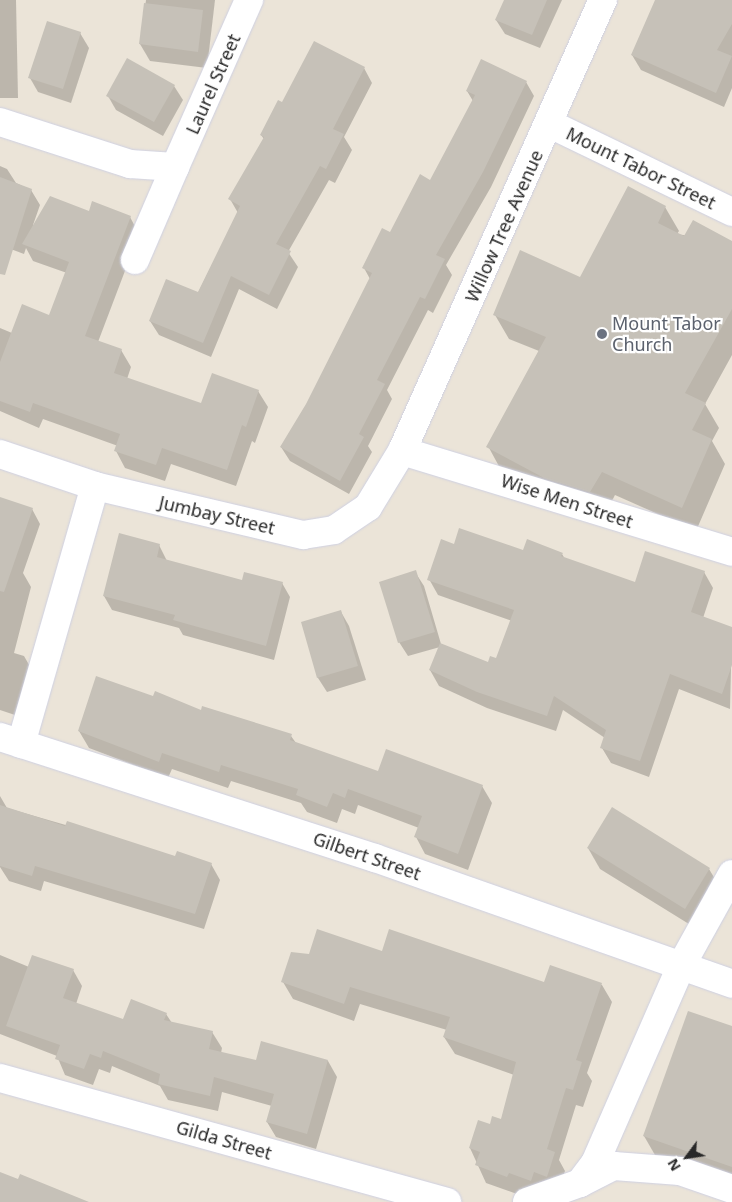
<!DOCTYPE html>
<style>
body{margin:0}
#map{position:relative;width:732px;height:1202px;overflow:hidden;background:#ebe4d8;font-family:"Noto Sans",sans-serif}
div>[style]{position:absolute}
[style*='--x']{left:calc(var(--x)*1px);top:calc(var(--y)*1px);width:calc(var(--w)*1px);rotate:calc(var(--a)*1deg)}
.shadow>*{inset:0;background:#0003}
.building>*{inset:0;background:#c6c1b8}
.roads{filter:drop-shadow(0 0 1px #ced0e2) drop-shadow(0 0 1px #ced0e2)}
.minor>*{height:28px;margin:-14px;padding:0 14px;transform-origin:14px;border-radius:14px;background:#fff}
.dots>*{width:14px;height:14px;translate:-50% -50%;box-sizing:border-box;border:2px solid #fff;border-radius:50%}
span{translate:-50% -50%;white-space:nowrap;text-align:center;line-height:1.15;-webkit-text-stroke:4.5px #fff;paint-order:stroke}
.street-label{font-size:18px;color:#282828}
.worship-label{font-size:18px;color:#5b616d}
.left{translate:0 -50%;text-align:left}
.north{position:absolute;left:662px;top:1132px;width:50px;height:50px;-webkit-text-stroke:4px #fff;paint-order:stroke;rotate:239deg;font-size:14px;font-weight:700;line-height:20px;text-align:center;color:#282828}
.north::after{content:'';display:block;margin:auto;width:18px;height:22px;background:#282828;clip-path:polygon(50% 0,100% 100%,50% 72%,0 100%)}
</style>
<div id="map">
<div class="shadow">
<i style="clip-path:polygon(0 0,16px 0,18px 98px,0 98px)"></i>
<i style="clip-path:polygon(146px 0,215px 0,207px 68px,150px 61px,140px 44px)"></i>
<i style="clip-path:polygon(505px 0,562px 0,540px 48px,505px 34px,496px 20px)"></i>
<i style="clip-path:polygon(670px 0,732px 0,732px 88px,724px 107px,641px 70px,632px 55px)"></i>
<i style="clip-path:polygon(80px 33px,89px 48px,71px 103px,38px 92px,30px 78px)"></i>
<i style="clip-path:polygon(364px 68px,372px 83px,344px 137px,352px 150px,335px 183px,329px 180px,288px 252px,298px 267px,277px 309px,239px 289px,211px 357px,159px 335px,150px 321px,198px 293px,238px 213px,230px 199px,264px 139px,261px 135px,283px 104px)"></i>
<i style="clip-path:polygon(526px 82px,534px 96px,491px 187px,446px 265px,452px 275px,433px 313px,428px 310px,387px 390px,392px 399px,368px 446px,372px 452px,349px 494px,290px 461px,281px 447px,307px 405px,370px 279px,364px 268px,431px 182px,473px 101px,467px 91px)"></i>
<i style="clip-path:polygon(174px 86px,183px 100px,163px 136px,116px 110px,108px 96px)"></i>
<i style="clip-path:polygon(0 166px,7px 169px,16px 183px,31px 190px,40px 205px,33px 225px,90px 212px,130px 217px,139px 234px,98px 342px,121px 350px,131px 367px,127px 379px,202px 405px,258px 391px,268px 407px,255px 443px,252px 441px,236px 486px,171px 464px,165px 481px,125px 468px,116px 451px,118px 446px,43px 419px,39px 428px,0 411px,0 328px,12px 333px,50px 317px,67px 273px,33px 261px,26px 248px,24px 254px,0 245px)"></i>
<i style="clip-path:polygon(665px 207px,679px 231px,677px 234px,732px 243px,732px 355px,705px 404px,719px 428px,712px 441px,725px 464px,696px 531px,615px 495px,604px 516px,501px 470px,488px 446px,539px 351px,509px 339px,495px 315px,581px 278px)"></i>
<i style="clip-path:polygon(0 498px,32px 509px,40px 524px,23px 573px,31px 587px,14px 653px,24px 656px,32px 670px,18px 716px,0 710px)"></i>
<i style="clip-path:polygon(159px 545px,167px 561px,243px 582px,282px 583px,290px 597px,274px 660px,183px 635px,179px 628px,112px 610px,104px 596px)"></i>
<i style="clip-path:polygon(454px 545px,562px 554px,565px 559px,635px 584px,704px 572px,713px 588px,703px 618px,732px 629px,730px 709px,679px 689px,649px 777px,611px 763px,602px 748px,605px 738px,563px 710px,556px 731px,487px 708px,439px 686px,430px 670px,440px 647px,408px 656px,399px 642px,415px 572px,424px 586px,441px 644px,489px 664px,497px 660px,512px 621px,438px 595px,429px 579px)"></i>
<i style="clip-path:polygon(341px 612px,349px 626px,366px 680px,327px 692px,318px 678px,302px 623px)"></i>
<i style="clip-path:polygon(153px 698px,291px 736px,296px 743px,379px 773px,482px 786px,492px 803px,468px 870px,425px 854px,416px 837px,419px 828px,358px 805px,355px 814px,342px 809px,337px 823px,307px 812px,301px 803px,231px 781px,228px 788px,172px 769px,168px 778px,89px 748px,79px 731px)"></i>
<i style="clip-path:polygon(0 796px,7px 808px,176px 857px,211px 864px,220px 880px,204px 929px,44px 881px,41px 891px,9px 881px,0 867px)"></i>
<i style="clip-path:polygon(588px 848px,709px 869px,721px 889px,697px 929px,600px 869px)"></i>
<i style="clip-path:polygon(383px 953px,545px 984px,551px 967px,602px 985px,612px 1002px,587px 1073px,592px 1081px,583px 1107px,576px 1105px,559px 1160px,565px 1171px,557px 1194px,541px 1198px,519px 1189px,517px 1194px,486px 1183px,470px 1148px,491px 1126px,501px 1121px,514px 1075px,455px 1054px,444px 1037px,447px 1030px,360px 1004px,354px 1021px,293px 999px,283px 982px,310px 955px)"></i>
<i style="clip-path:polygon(0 955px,29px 967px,73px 970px,82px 986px,76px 1004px,124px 1021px,166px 1014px,172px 1023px,212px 1032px,222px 1048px,221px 1053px,256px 1061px,328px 1061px,337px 1077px,316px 1149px,276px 1137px,267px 1122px,272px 1106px,222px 1092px,218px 1111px,168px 1100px,160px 1086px,112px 1066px,110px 1073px,99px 1069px,93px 1085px,65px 1075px,57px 1056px,0 1034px)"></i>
<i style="clip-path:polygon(732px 1027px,732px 1182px,655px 1155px,644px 1136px)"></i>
</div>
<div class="building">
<i style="clip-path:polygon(504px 0,547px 0,532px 35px,495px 20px)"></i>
<i style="clip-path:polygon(655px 0,732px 0,732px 24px,717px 50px,732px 56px,716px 93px,631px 55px)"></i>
<i style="clip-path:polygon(144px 3px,203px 10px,198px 52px,139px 44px)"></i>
<i style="clip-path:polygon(47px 21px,81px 32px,63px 89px,28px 78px)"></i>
<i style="clip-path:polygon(314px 41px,365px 67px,333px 129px,344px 134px,326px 169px,320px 166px,276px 244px,291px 251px,269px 295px,231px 276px,203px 343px,149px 321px,166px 279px,198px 292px,240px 206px,228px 199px,264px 137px,260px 135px,278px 100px,282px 102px)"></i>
<i style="clip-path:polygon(127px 58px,175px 85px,154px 122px,106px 96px)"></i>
<i style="clip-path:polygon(481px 59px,527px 81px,483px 172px,436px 255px,445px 259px,425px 299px,420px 297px,377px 380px,385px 384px,359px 434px,364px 437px,340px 481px,280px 447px,306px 404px,372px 273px,362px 268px,382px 228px,390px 232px,420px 174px,430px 180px,475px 95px,466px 91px)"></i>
<i style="clip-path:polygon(0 177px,32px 189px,5px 275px,0 274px)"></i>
<i style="clip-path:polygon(628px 186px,666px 206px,658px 223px,684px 236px,693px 220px,732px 241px,732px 309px,685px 393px,706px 403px,692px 430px,712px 439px,682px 508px,602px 472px,590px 492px,544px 478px,486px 447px,546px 337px,493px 315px,520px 250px,580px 277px)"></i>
<i style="clip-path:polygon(50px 196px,89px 211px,92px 201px,131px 216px,85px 336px,122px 349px,114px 373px,201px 403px,212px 373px,259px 390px,246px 427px,242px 425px,227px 470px,162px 448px,156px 465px,114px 451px,120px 434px,33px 403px,30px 412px,0 401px,0 362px,22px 304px,49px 315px,69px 262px,22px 244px)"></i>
<i style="clip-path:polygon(0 497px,33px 508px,4px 592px,0 591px)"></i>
<i style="clip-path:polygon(459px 528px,523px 550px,527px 539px,563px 553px,561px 556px,635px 582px,645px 551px,705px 571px,691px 612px,732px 627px,732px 665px,722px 694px,670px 674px,640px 761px,600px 748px,606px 730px,554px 696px,547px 716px,477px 692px,429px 670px,440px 643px,488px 662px,490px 656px,496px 658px,514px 610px,427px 580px,441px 539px,454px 544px)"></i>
<i style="clip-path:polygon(119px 533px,160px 544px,157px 557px,242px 580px,244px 572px,283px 582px,266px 646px,173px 620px,175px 615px,103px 596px)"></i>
<i style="clip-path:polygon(416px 570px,435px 632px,398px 643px,379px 582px)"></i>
<i style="clip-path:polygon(341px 610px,358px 666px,317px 678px,301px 622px)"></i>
<i style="clip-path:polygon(96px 676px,153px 696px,155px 691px,201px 710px,202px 706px,292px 734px,290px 740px,378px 771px,386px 749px,483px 785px,458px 854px,414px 837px,422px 816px,348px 789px,345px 798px,333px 793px,327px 807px,296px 795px,298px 789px,221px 765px,219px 772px,162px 753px,159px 762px,78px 731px)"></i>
<i style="clip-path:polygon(0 805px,65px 826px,67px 821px,175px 856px,177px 851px,212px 863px,195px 914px,35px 866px,32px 876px,0 866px)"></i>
<i style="clip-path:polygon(612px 807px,710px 868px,685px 909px,587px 848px)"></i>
<i style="clip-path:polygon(317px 929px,382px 951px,389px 929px,544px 982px,550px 965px,602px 983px,576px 1060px,582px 1062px,573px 1090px,566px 1088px,547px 1149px,555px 1152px,547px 1177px,534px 1172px,531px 1181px,509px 1173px,507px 1177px,475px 1165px,480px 1152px,469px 1148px,478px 1120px,490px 1124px,492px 1116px,501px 1119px,516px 1062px,443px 1037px,450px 1017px,350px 987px,344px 1004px,281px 982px,291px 952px,309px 954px)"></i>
<i style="clip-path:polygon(32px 955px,74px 969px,63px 998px,123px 1019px,131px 999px,167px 1013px,164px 1020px,213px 1031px,209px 1049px,256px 1060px,261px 1041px,328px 1060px,307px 1134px,266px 1122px,274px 1094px,214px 1077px,210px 1096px,158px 1084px,160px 1074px,103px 1051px,101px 1058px,90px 1054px,84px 1069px,55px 1059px,60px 1045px,6px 1026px)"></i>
<i style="clip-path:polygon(688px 1011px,732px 1026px,732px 1167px,643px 1136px)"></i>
<i style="clip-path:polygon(0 1172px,18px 1179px,20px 1174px,89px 1202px,0 1202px)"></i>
</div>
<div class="roads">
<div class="minor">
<i style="--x:0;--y:122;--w:137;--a:17.9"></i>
<i style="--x:130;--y:164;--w:45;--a:3.8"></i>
<i style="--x:175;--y:167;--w:183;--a:-66.1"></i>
<i style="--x:550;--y:124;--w:202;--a:25.8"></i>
<i style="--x:135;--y:260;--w:101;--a:-66.7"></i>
<i style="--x:402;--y:451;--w:345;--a:17"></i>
<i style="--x:0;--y:454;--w:100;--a:18.6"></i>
<i style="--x:95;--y:486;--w:214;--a:13.3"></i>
<i style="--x:303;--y:535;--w:31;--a:-9"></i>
<i style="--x:334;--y:530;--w:41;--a:-34.1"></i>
<i style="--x:368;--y:507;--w:66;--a:-58.7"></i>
<i style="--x:402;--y:451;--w:494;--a:-66"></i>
<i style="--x:0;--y:737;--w:394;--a:17.9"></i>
<i style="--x:375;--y:858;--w:379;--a:19.4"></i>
<i style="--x:21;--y:744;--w:268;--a:-74"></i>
<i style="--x:0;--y:1078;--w:464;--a:15.5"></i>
<i style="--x:580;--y:1183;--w:25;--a:-53"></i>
<i style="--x:595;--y:1163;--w:215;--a:-66.4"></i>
<i style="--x:681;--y:966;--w:105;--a:-61"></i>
<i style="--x:527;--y:1202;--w:56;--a:-19.7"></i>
<i style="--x:580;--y:1183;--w:38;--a:-27"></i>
<i style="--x:614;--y:1166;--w:66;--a:4.3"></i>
<i style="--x:680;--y:1171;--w:55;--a:19.1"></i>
</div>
</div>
<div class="dots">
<i style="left:602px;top:334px;background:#6b7280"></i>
</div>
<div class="street-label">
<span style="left:213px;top:84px;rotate:-66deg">Laurel Street</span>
<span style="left:641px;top:168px;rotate:26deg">Mount Tabor Street</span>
<span style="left:504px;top:226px;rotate:-66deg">Willow Tree Avenue</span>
<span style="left:567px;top:501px;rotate:18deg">Wise Men Street</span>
<span style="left:217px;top:515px;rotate:13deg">Jumbay Street</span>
<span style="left:367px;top:856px;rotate:19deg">Gilbert Street</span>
<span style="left:224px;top:1140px;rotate:16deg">Gilda Street</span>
</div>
<div class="worship-label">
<span class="left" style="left:612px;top:334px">Mount Tabor<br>Church</span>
</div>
<div class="north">N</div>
</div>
